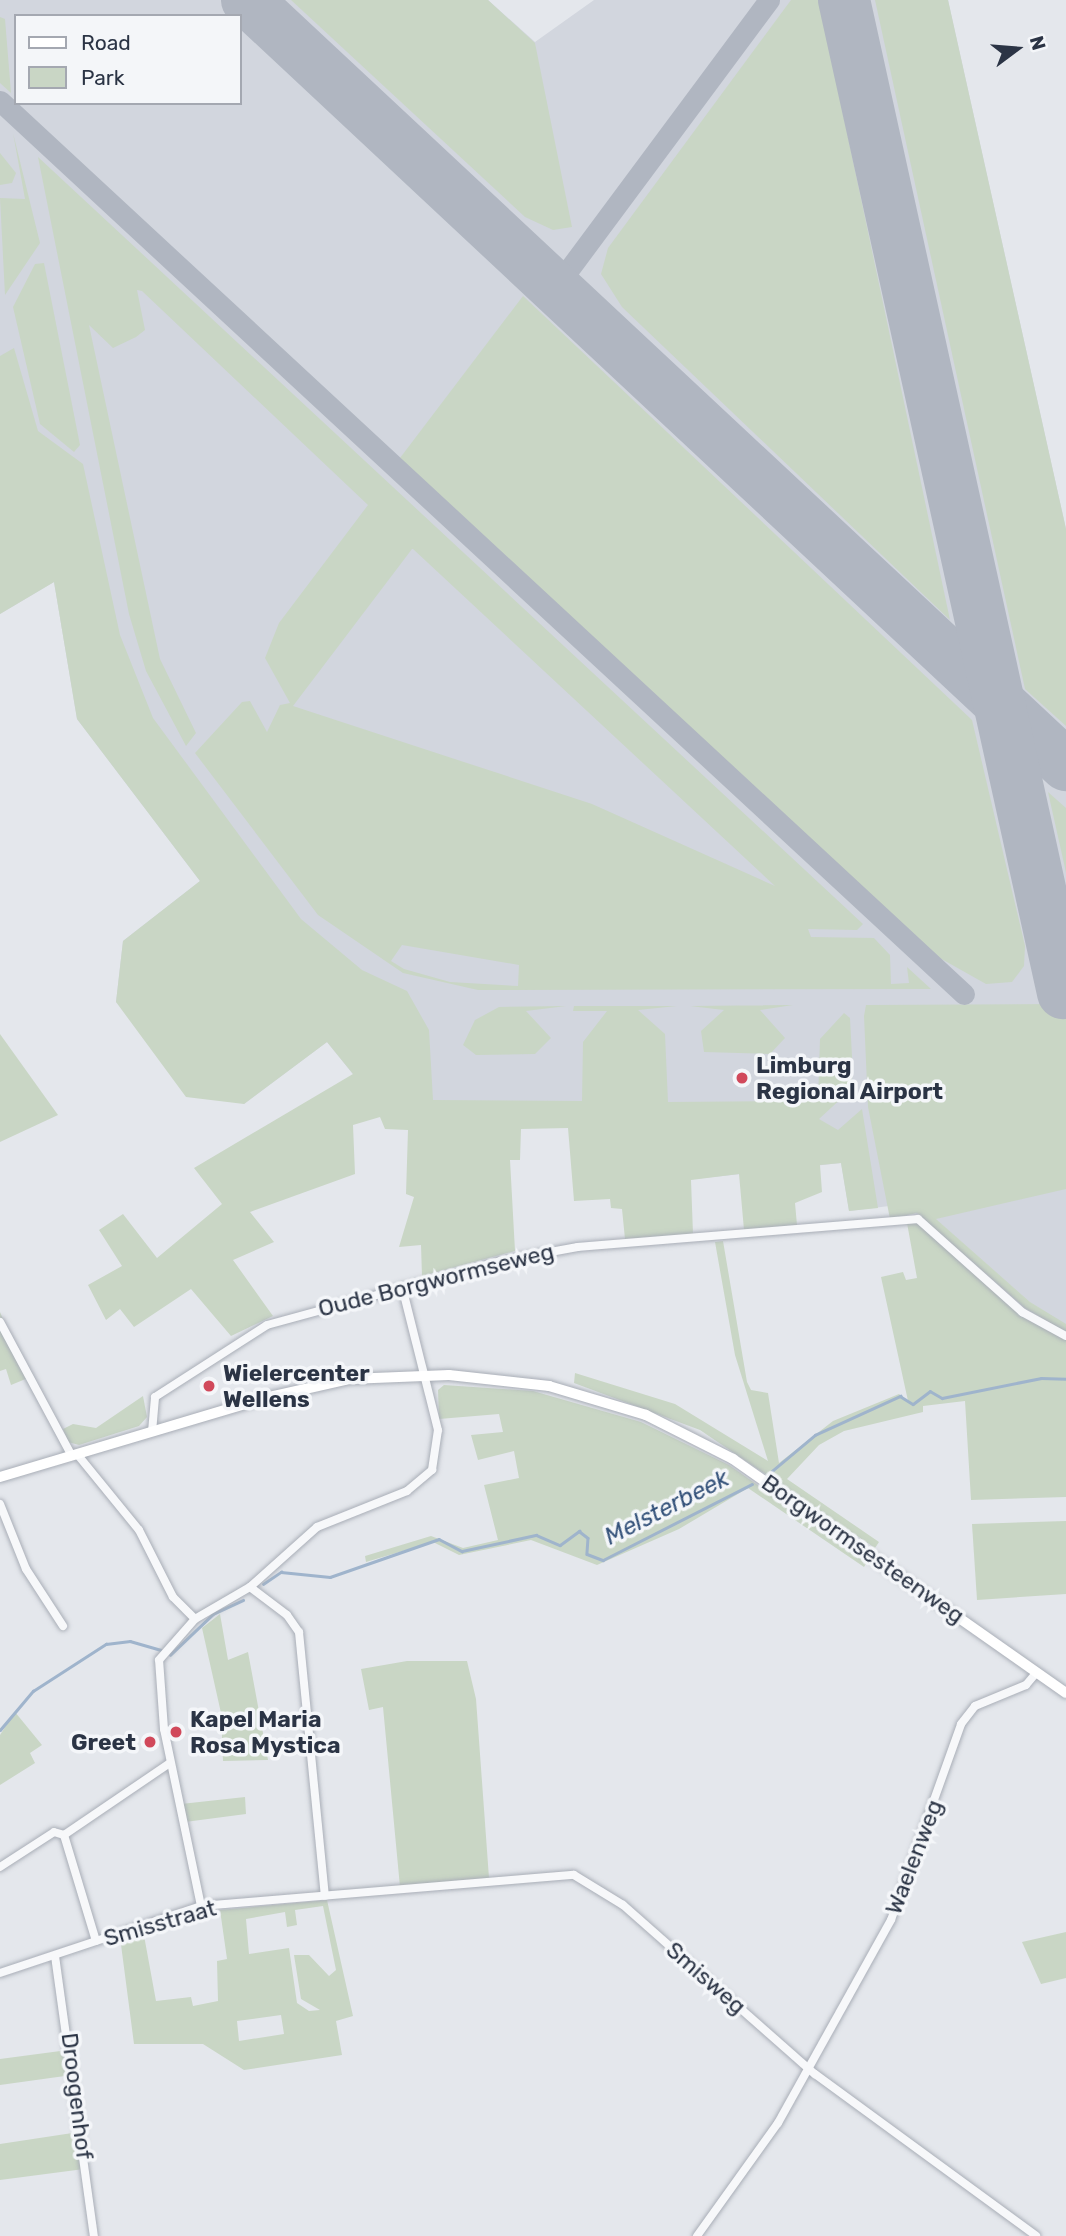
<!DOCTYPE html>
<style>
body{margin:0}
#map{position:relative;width:1066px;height:2236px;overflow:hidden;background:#e4e7ec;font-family:Rubik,sans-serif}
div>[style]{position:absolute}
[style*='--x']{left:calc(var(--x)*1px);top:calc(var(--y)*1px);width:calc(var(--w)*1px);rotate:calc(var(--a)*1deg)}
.built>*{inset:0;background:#d2d6de}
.green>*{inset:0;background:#c9d6c5}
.stream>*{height:2.5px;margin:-1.25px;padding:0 1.25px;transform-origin:1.25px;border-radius:1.25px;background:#9fb4cc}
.taxiway>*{height:21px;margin:-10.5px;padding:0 10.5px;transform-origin:10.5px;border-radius:10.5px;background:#b0b6c1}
.runway>*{height:52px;margin:-26px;padding:0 26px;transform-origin:26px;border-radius:26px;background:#b0b6c1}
.roads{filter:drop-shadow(0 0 2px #a9aeb7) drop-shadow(0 0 2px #a9aeb7)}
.minor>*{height:8px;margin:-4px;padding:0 4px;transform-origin:4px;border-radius:4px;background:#f7f8fa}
.secondary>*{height:10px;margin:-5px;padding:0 5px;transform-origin:5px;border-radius:5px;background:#fff}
.dots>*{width:19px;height:19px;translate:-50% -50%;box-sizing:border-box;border:4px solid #f4f6f9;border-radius:50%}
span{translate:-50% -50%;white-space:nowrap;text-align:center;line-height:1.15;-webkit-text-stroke:7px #f4f6f9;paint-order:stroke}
.poi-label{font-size:23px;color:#2b3445;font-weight:700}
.left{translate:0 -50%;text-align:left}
.right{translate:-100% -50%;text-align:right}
.street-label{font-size:23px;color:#2b3445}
.water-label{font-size:24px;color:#34527a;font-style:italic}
.legend{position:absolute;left:14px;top:14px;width:228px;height:91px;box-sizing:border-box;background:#f4f6f9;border:2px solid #a4a8b1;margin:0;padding:9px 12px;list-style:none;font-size:21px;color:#2b3445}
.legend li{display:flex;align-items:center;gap:14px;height:35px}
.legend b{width:35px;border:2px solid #a4a8b1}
.north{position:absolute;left:982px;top:14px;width:70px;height:70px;-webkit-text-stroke:5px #f4f6f9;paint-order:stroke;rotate:74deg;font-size:19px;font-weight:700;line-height:28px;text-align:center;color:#2b3445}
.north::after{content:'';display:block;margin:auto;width:24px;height:32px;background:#2b3445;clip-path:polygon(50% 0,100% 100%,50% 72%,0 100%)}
</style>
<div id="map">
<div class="built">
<i style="clip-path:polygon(evenodd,0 0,488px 0,535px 42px,594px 0,948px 0,1066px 529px,1066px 1332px,1025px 1308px,905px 1204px,849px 1211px,841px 1163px,685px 1180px,682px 1127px,423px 1123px,365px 1089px,327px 1042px,244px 1104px,116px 1002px,123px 941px,200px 881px,77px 719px,54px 582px,0 614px,0 0,16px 16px,240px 16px,240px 103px,16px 103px,16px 16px)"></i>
</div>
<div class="green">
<i style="clip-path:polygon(291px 0,488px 0,535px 43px,572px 227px,553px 230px,525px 217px)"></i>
<i style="clip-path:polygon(791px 0,819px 0,950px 620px,622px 307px,601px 274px,608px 248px)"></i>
<i style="clip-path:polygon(875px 0,948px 0,1066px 529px,1066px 726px,1025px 689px)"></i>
<i style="clip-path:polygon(0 17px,5px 19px,11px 93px,0 83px)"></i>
<i style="clip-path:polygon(13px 133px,40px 243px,5px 295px,0 198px,25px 199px)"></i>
<i style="clip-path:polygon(0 153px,16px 173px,12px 183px,0 185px)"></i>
<i style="clip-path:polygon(evenodd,38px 157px,863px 924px,857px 930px,808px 929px,811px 937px,874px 938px,890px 955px,891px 984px,909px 983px,907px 967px,931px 989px,478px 990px,403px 973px,318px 915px,195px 753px,242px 702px,250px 701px,267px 732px,280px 705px,290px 703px,265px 658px,279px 623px,368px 505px,142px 291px,137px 290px,145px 330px,136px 337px,113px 348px,89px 325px,160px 659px,196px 733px,186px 746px,146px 671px,129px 614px,38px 157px,412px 549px,413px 549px,775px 886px,592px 804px,293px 706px,412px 549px,38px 157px,402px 945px,519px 965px,518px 986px,450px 982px,404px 969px,391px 961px,402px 945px)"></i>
<i style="clip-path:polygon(44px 263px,80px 445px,74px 452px,40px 424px,13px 307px,35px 264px)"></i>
<i style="clip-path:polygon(523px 296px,972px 720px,1025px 946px,1024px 966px,1012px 982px,986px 984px,938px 957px,400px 458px)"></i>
<i style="clip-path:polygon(14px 348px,38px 431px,83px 464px,120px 635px,153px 718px,301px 919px,362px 970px,407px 991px,429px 1030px,433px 1100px,582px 1101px,583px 1042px,607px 1011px,573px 1011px,574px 1006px,677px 1006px,638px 1010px,665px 1034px,668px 1102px,818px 1101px,820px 1039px,844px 1013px,850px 1018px,853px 1076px,845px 1095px,819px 1119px,838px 1130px,862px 1109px,878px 1208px,849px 1211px,841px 1163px,820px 1165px,822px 1192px,795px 1203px,797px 1225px,744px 1230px,739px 1174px,691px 1180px,693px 1234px,625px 1239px,622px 1209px,611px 1208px,610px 1199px,574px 1201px,568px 1128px,521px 1129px,520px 1160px,510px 1160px,515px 1251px,422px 1276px,421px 1245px,399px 1247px,414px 1197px,406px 1194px,408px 1130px,385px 1129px,380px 1117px,353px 1125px,355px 1174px,250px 1212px,274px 1242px,233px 1260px,273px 1316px,231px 1336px,191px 1289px,134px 1327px,120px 1309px,106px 1320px,88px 1285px,122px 1266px,99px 1230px,123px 1214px,157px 1258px,222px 1204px,194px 1168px,353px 1074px,327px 1042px,244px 1104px,186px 1097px,116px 1002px,123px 941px,200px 881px,77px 719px,54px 582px,0 614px,0 356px)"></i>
<i style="clip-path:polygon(1048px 792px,1066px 808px,1066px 873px,1065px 868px)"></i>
<i style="clip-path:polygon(1066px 1004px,1066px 1189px,936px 1219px,1030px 1302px,1066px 1324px,1066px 1332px,1025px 1308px,917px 1213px,890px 1219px,868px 1107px,864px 1016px,866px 1005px)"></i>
<i style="clip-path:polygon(793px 1005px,760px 1010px,785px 1038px,770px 1054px,704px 1052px,701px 1031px,724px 1010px,690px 1006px)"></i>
<i style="clip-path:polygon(566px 1006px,526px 1011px,551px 1038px,535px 1054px,476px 1055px,463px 1045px,475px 1020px,499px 1007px)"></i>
<i style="clip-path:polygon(0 1034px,58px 1115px,0 1142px)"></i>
<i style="clip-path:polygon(917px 1222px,1028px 1319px,1066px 1339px,1066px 1497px,971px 1500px,965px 1401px,923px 1406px,923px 1412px,844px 1431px,819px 1445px,787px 1479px,879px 1542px,875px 1548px,700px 1430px,574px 1383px,575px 1373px,675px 1404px,768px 1461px,735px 1355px,715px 1242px,723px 1241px,747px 1382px,751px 1390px,768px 1393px,779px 1463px,833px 1421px,899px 1394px,908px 1401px,881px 1277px,903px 1272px,906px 1280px,917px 1278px,907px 1223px)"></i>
<i style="clip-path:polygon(0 1312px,28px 1378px,11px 1385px,6px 1369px,0 1371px)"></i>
<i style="clip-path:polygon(444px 1385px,533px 1391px,641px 1422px,729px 1465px,867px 1562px,864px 1567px,748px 1488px,679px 1529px,597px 1565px,531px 1540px,459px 1555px,433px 1542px,366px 1562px,365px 1556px,431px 1536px,463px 1548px,498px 1540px,484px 1485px,519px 1478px,514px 1451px,478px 1460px,471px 1435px,503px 1432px,499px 1414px,439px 1419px,438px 1390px)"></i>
<i style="clip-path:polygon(143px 1396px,147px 1417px,139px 1426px,79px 1445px,68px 1442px,63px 1429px,73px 1424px,96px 1428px)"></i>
<i style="clip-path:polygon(1066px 1521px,1066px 1594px,977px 1600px,972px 1524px)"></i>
<i style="clip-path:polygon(220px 1614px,228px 1660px,248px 1652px,268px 1760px,223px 1761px,221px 1713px,202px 1628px)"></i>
<i style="clip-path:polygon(407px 1661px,467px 1661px,476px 1699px,489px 1878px,400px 1887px,383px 1707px,369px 1710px,361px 1669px)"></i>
<i style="clip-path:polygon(15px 1712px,42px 1745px,30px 1753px,35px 1763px,0 1785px,0 1735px)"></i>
<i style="clip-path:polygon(245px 1797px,246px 1814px,185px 1822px,181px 1804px)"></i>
<i style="clip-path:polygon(evenodd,327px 1900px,353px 2016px,336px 2021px,342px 2055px,244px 2070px,203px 2044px,134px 2044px,120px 1937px,143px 1930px,156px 2001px,191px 1997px,193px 2006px,218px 2001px,217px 1961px,227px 1959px,220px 1910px,327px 1900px,323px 1906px,336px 1970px,329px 1976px,309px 1955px,294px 1955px,301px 1999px,320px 2010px,309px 2011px,297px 2003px,289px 1948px,249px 1954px,246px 1919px,285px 1912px,287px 1927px,297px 1925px,295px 1910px,323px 1906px,327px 1900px,281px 2015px,284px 2034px,239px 2041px,237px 2021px,281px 2015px)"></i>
<i style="clip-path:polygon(1066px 1932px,1066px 1978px,1041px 1984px,1022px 1942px)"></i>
<i style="clip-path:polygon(68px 2050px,72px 2075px,0 2085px,0 2059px)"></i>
<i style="clip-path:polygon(79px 2132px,84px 2169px,0 2180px,0 2144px)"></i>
</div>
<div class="stream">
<i style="--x:772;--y:1471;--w:56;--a:-39.9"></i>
<i style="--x:815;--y:1435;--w:94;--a:-24.6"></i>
<i style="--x:900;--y:1396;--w:15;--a:32"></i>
<i style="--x:913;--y:1404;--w:21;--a:-37"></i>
<i style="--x:930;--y:1391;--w:14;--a:30"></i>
<i style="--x:942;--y:1398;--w:101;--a:-11.4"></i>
<i style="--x:1041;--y:1378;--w:25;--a:2"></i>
<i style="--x:263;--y:1584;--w:22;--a:-34"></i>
<i style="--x:281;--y:1572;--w:49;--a:5.8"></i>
<i style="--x:330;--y:1577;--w:115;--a:-19.2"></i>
<i style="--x:439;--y:1539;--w:26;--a:28"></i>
<i style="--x:462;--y:1551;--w:76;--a:-12.2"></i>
<i style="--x:536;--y:1535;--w:26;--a:23"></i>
<i style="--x:560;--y:1545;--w:24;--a:-36"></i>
<i style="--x:579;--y:1531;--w:11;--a:38"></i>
<i style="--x:588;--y:1538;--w:16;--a:94"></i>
<i style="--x:587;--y:1554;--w:17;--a:21"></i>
<i style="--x:603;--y:1560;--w:167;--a:-27"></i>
<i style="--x:170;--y:1655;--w:59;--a:-43.6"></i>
<i style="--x:213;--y:1614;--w:33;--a:-25"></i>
<i style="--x:0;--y:1730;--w:51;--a:-49.8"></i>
<i style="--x:33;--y:1691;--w:87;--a:-32.8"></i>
<i style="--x:106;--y:1644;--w:24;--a:-7"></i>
<i style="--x:130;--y:1641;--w:32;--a:16"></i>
</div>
<div class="taxiway">
<i style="--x:0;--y:101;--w:1314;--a:42.81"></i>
<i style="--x:555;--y:288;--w:359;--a:-53.4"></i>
</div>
<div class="runway">
<i style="--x:247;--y:0;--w:1121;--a:43.05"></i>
<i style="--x:844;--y:0;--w:1017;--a:77.56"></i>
</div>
<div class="roads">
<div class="minor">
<i style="--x:0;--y:1322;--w:152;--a:61.8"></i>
<i style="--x:152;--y:1432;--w:35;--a:-85"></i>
<i style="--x:155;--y:1397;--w:133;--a:-32.7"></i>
<i style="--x:267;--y:1325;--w:243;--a:-15.3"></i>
<i style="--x:501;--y:1261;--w:78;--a:-10.3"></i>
<i style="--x:578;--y:1247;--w:341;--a:-4.7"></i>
<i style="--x:918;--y:1219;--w:140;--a:41.8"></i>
<i style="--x:1022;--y:1312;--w:50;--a:28.6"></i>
<i style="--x:77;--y:1454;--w:98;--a:50.8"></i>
<i style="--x:139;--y:1530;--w:75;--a:63.1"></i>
<i style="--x:173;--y:1597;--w:31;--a:45"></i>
<i style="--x:0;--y:1504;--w:70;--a:68.2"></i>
<i style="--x:26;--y:1569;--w:68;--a:57"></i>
<i style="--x:250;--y:1587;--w:46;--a:37.1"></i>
<i style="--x:287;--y:1615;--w:21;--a:55"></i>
<i style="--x:299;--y:1632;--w:265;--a:84.4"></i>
<i style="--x:0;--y:1867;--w:64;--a:-32.9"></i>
<i style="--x:54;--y:1832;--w:10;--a:17"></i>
<i style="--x:201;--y:1906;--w:181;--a:-101.8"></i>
<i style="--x:164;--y:1729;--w:69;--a:-94.1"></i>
<i style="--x:159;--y:1660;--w:55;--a:-48.7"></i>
<i style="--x:195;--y:1619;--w:64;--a:-30.2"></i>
<i style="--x:250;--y:1587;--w:90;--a:-41.8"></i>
<i style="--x:317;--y:1527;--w:97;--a:-21.8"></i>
<i style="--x:407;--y:1491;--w:33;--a:-40"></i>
<i style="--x:432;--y:1470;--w:40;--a:-81.5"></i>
<i style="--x:438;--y:1430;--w:147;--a:-104.1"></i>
<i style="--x:96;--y:1941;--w:111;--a:-106.8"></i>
<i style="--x:64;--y:1835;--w:128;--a:-34.2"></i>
<i style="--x:55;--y:1956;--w:283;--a:82.1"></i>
<i style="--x:0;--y:1973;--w:212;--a:-18.4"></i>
<i style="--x:201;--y:1906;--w:374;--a:-4.8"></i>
<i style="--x:574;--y:1875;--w:57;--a:31.5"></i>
<i style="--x:623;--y:1905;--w:256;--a:41.4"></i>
<i style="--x:815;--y:2074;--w:274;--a:36.2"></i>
<i style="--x:697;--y:2236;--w:139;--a:-54.4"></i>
<i style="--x:778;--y:2123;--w:232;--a:-60.9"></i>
<i style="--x:891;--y:1920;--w:208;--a:-70.3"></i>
<i style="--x:961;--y:1724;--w:23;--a:-52"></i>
<i style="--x:975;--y:1706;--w:55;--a:-22.4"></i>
<i style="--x:1026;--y:1685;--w:17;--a:-50"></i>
</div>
<div class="secondary">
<i style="--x:0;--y:1477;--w:277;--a:-16.6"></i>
<i style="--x:265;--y:1398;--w:86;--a:-12.7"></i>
<i style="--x:349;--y:1379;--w:100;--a:-2.3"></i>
<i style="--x:449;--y:1375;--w:101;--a:6.3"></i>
<i style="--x:549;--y:1386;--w:101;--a:16.6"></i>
<i style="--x:646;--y:1415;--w:97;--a:26.8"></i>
<i style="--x:733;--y:1459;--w:407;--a:35.1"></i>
</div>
</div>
<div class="dots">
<i style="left:742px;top:1078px;background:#d1495b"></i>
<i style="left:209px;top:1386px;background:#d1495b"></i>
<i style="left:176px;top:1732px;background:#d1495b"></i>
<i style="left:150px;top:1742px;background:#d1495b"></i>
</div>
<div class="poi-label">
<span class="left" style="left:756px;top:1078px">Limburg<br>Regional Airport</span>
<span class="left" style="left:223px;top:1386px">Wielercenter<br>Wellens</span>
<span class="left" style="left:190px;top:1732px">Kapel Maria<br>Rosa Mystica</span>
<span class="right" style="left:136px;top:1742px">Greet</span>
</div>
<div class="street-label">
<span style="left:436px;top:1280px;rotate:-14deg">Oude Borgwormseweg</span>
<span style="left:863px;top:1549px;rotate:35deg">Borgwormsesteenweg</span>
<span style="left:914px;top:1857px;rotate:-69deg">Waelenweg</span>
<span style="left:160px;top:1923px;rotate:-16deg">Smisstraat</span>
<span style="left:706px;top:1978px;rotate:41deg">Smisweg</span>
<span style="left:77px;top:2096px;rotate:83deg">Droogenhof</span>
</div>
<div class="water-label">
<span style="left:667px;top:1508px;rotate:-27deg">Melsterbeek</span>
</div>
<ul class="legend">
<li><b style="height:9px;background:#fff"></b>Road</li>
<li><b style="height:19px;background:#c9d6c5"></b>Park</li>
</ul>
<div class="north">N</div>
</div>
